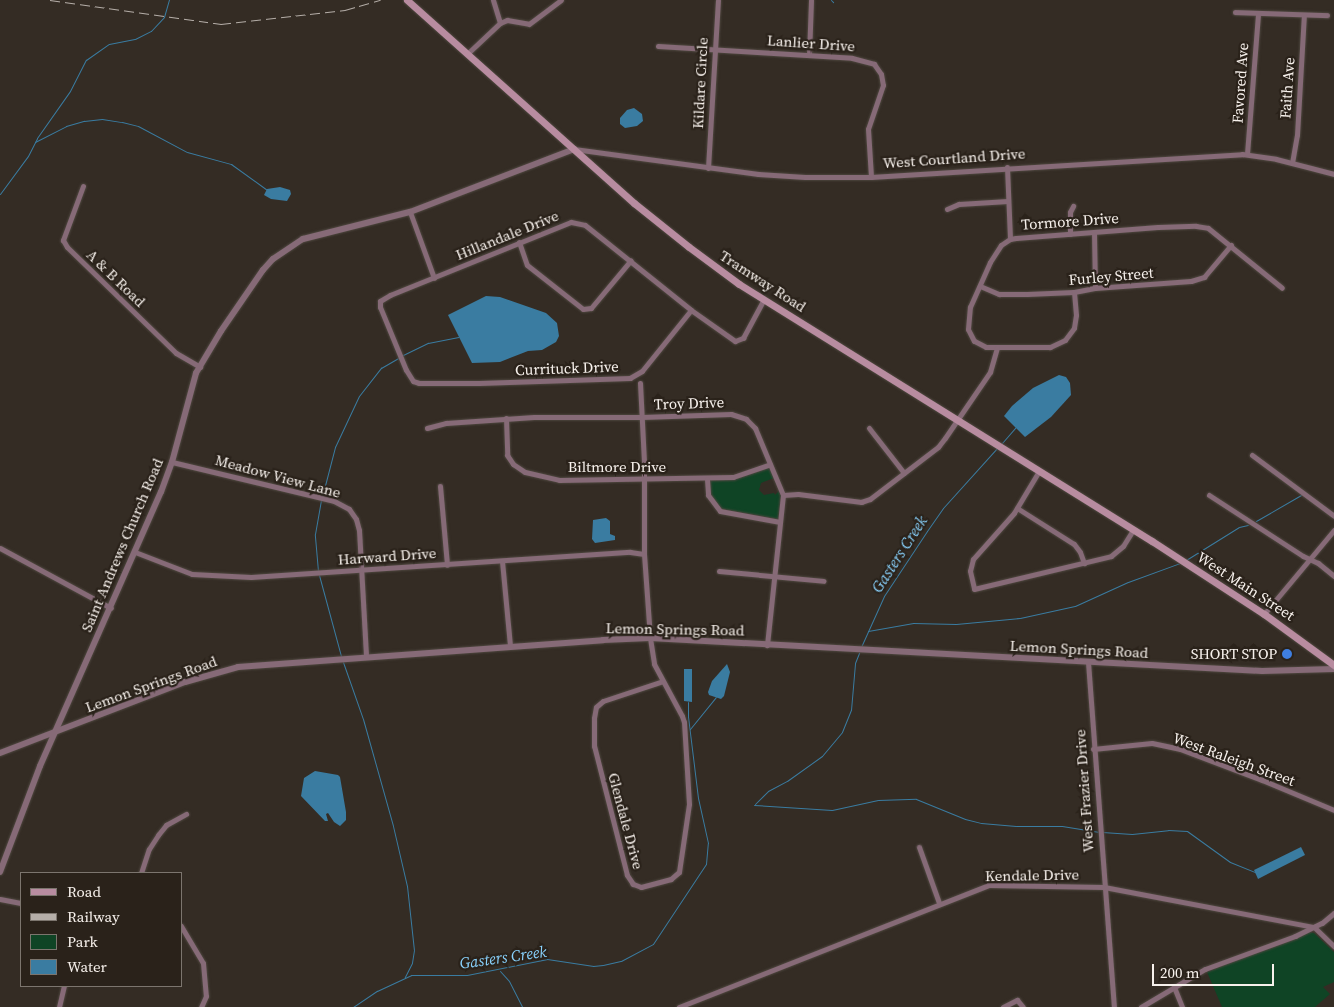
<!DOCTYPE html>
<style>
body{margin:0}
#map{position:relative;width:1334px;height:1007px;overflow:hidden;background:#342c24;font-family:"Source Serif 4",serif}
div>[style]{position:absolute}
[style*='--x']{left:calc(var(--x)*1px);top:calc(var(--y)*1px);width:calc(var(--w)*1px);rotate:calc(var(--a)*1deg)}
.green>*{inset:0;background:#0f4425}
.water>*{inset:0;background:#3a7ca1}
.stream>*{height:1px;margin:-0.5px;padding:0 0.5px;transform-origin:0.5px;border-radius:0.5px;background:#3a7ca1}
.roads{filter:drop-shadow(0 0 1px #4f4840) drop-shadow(0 0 1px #4f4840)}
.minor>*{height:5px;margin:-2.5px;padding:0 2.5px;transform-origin:2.5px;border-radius:2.5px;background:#866a77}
.tertiary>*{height:6px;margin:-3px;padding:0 3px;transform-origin:3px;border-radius:3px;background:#866a77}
.secondary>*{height:7px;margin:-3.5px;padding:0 3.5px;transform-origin:3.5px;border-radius:3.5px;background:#b88ca0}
.rail>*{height:1px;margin-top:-0.5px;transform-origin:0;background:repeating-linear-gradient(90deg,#b5aea8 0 10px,transparent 0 15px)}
.dots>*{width:14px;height:14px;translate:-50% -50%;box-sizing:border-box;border:2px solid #2a221a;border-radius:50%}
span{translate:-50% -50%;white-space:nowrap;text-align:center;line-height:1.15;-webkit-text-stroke:4.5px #2a221a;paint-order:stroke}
.street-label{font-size:15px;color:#f7f1ec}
.poi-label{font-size:15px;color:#f7f1ec}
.right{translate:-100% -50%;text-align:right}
.water-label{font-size:16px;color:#89d2fd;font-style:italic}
.legend{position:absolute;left:20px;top:872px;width:162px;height:115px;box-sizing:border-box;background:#2a221a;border:1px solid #7c756e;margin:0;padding:6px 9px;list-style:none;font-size:15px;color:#f7f1ec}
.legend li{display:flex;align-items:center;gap:10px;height:25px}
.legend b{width:25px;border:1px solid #7c756e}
.scale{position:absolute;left:1152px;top:964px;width:122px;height:22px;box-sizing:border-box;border:2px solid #f7f1ec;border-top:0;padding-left:6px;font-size:15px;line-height:18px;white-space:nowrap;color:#f7f1ec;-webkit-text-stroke:4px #2a221a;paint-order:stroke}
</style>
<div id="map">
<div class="green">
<i style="clip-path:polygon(770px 466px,774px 478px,761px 483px,759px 490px,764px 495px,774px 493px,775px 495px,779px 491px,781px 496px,778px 519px,722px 509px,716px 505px,709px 494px,709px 480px,742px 477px)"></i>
<i style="clip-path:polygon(1309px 932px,1314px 933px,1334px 952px,1334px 982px,1323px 987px,1330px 994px,1315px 1007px,1222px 1007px,1207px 972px)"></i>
</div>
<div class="water">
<i style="clip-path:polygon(634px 108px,642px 114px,643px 121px,637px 126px,625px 128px,620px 124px,620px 118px,627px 110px)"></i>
<i style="clip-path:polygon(280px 187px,290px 190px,291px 194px,287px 201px,271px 199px,264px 195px,267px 189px)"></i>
<i style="clip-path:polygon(486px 296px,500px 297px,546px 313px,557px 323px,559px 336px,556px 342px,542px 350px,528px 351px,500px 362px,472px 363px,448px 315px)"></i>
<i style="clip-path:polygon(1059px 375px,1066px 377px,1070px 383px,1071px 395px,1051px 417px,1025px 437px,1004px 416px,1012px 406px,1033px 388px)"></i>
<i style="clip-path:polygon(606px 518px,610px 521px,610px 534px,615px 536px,615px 540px,595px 543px,592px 539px,593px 520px)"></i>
<i style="clip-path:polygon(727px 664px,730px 672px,724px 696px,721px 699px,709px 695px,708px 692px,712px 681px)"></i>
<i style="clip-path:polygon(684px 669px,692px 669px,692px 702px,684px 701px)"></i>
<i style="clip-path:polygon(315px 771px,338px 775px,340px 777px,346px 812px,346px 820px,340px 826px,334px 822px,328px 813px,326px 814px,328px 821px,325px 821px,301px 796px,304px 778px)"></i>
<i style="clip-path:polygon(1301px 847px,1305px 855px,1258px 879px,1254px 870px)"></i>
</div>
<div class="stream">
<i style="--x:831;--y:0;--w:3;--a:45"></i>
<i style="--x:35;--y:142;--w:35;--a:-27"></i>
<i style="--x:66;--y:126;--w:19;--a:-16"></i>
<i style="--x:84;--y:121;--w:18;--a:-6"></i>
<i style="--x:102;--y:119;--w:20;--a:9"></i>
<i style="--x:122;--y:122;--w:16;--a:14"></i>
<i style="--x:138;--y:126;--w:55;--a:28"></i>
<i style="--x:187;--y:152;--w:46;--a:15.3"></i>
<i style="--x:231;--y:164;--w:44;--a:35.8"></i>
<i style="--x:0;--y:194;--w:47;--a:-53.6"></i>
<i style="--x:28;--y:156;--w:20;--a:-63"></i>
<i style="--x:37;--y:138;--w:57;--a:-54.9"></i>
<i style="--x:70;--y:91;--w:35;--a:-63"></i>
<i style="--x:86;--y:60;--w:28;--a:-35"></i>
<i style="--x:109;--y:44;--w:26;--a:-11"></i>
<i style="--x:135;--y:39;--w:18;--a:-27"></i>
<i style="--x:151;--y:31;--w:19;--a:-47"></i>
<i style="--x:164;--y:17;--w:18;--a:-74"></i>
<i style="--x:403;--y:355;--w:28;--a:-26"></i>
<i style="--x:428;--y:343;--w:31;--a:-11"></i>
<i style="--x:1002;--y:443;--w:21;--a:-49"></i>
<i style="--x:322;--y:497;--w:52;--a:-75.4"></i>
<i style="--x:335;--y:447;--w:56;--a:-64.8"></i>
<i style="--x:359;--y:396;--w:36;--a:-52"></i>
<i style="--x:381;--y:368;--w:22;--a:-30"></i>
<i style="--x:1256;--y:521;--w:52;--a:-30"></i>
<i style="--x:1186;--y:560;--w:62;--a:-31.9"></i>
<i style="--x:1239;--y:527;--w:9;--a:-13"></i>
<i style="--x:318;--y:571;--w:37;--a:-95"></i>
<i style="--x:315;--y:534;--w:34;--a:-80"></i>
<i style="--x:319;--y:575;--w:84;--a:74.8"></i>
<i style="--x:868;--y:631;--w:46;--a:-10.1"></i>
<i style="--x:913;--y:623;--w:43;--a:1.3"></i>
<i style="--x:956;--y:624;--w:64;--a:-5.4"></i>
<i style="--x:1020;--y:618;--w:56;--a:-12.3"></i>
<i style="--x:1075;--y:606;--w:58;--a:-24.4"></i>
<i style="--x:1128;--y:582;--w:55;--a:-20.1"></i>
<i style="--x:861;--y:647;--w:56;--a:-65.7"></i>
<i style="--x:884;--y:596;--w:78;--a:-56.5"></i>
<i style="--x:927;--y:531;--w:28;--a:-55"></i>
<i style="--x:943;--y:508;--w:81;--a:-48"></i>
<i style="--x:343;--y:662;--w:60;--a:70.7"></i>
<i style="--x:363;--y:719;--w:111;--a:74.3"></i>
<i style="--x:393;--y:826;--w:62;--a:76.9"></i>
<i style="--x:407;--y:886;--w:64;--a:83.8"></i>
<i style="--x:414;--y:950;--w:13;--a:99"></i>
<i style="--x:412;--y:963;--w:16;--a:117"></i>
<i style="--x:690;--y:729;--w:41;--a:-50.9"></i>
<i style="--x:755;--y:804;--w:18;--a:-45"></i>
<i style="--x:768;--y:791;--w:21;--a:-28"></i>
<i style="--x:787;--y:781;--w:43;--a:-35.5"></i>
<i style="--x:822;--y:756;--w:31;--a:-50"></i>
<i style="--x:842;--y:732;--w:24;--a:-68"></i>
<i style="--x:851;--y:710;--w:47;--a:-85.1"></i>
<i style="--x:855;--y:663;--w:11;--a:-68"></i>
<i style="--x:754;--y:805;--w:78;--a:3.7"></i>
<i style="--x:832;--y:810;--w:47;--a:-12.3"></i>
<i style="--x:878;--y:800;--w:38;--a:-2"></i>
<i style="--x:916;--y:799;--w:53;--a:22.2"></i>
<i style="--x:965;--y:819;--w:16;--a:14"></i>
<i style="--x:981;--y:823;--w:35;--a:5"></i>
<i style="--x:1016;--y:826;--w:46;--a:0"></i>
<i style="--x:1062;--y:826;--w:36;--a:9"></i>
<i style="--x:1102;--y:832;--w:30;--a:4"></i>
<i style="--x:1132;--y:834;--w:36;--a:-6"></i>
<i style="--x:1168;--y:830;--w:19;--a:3"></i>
<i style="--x:1187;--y:831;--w:53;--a:35.8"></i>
<i style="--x:1230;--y:862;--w:27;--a:22"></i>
<i style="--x:500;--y:971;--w:13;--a:48"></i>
<i style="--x:509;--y:981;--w:29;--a:63"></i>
<i style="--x:353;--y:1007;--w:29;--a:-34"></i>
<i style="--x:377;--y:991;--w:38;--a:-25"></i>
<i style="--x:411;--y:975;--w:56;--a:0"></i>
<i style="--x:467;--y:975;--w:82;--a:-11.3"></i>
<i style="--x:547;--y:959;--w:47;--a:8.7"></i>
<i style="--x:593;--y:966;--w:10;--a:-6"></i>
<i style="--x:603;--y:965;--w:18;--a:-13"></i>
<i style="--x:621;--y:961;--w:36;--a:-28"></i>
<i style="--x:653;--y:944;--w:96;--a:-56.5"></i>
<i style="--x:706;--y:864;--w:21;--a:-85"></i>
<i style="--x:708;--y:843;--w:46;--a:-102.5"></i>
<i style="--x:698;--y:798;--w:82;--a:-97"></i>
<i style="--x:688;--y:717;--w:15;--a:-90"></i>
</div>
<div class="roads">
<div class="minor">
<i style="--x:493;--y:0;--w:24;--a:73"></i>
<i style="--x:1235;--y:12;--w:92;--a:1.9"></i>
<i style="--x:658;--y:46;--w:194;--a:3.5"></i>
<i style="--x:852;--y:58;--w:23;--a:15"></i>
<i style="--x:874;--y:64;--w:12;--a:55"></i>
<i style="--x:881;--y:74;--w:11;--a:80"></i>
<i style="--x:883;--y:85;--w:46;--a:108.8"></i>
<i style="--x:868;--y:129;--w:48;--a:86.4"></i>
<i style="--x:467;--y:54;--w:45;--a:-43.2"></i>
<i style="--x:500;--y:23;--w:8;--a:-23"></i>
<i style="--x:507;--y:20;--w:22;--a:10"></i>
<i style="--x:529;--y:24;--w:40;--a:-37"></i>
<i style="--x:809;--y:55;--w:55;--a:-87.9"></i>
<i style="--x:574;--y:149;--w:186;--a:7.7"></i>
<i style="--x:758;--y:174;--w:47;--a:3.7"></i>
<i style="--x:805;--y:177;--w:66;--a:0"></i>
<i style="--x:871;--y:177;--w:372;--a:-3.5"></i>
<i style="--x:1242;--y:154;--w:34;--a:8"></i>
<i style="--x:1276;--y:159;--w:60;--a:14.5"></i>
<i style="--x:1247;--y:154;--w:141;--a:-85.5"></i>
<i style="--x:1292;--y:163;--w:28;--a:-80"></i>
<i style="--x:1297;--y:135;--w:120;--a:-86.7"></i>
<i style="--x:1007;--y:167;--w:72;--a:87.6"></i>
<i style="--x:708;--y:168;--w:168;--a:-86.6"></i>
<i style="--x:83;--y:186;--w:58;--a:110.3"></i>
<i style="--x:63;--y:240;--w:8;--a:60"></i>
<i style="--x:67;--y:247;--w:152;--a:44.2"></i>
<i style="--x:176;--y:353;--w:28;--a:30"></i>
<i style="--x:947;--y:209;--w:13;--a:-23"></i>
<i style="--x:959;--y:204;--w:49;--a:-3.5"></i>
<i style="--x:410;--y:212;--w:70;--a:70"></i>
<i style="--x:1094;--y:232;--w:56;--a:89"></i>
<i style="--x:1070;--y:234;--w:22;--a:-90"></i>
<i style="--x:1070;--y:212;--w:7;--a:-63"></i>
<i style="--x:519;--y:242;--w:24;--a:71"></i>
<i style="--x:527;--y:265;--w:71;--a:38.2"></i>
<i style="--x:583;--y:309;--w:8;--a:-7"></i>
<i style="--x:591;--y:308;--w:62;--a:-50.2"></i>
<i style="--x:980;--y:286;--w:21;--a:23"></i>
<i style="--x:999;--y:294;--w:28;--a:0"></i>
<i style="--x:1027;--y:294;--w:47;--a:-2.4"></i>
<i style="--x:1074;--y:292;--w:21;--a:-11"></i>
<i style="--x:1095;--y:288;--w:96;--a:-4.2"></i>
<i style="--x:1191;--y:281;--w:14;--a:-17"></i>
<i style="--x:1204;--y:277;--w:42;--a:-49.8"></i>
<i style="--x:1074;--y:292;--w:23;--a:85"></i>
<i style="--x:1076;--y:315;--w:13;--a:99"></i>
<i style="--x:1074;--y:328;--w:15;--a:127"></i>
<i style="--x:1065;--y:340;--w:17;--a:155"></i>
<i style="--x:1050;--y:347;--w:64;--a:180"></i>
<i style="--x:986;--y:347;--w:13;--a:-153"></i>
<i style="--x:974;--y:341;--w:13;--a:-117"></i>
<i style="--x:968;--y:329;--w:22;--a:-85"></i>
<i style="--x:970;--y:307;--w:49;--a:-66"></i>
<i style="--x:990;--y:262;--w:20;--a:-57"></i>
<i style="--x:1001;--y:245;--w:11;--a:-34"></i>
<i style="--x:1010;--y:239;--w:6;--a:-9"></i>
<i style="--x:1016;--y:238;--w:142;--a:-4.4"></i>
<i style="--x:1158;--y:227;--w:38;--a:-2"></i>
<i style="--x:1196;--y:226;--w:12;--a:9"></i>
<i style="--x:1208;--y:228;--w:95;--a:39"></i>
<i style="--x:691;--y:310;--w:78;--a:128.8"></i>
<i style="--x:642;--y:371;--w:14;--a:150"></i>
<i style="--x:630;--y:378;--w:151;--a:178.1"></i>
<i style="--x:479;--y:383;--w:60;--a:180"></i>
<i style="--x:419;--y:383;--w:6;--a:-162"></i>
<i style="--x:413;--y:381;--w:13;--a:-122"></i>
<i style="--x:406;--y:370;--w:68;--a:-112.4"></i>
<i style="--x:380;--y:307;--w:6;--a:-90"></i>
<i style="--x:380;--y:301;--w:12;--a:-31"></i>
<i style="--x:390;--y:295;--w:195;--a:-22"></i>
<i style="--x:571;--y:222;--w:14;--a:12"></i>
<i style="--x:585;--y:225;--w:136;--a:38.7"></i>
<i style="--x:691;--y:310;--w:54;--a:35.2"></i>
<i style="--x:735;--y:341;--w:9;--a:-21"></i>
<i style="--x:743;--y:338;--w:44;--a:-61.7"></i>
<i style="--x:640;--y:383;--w:80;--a:87.1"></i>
<i style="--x:644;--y:463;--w:91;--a:90"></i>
<i style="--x:644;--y:554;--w:84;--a:85.9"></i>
<i style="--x:650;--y:638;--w:26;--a:81"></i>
<i style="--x:654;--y:664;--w:59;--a:61.7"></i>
<i style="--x:682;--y:716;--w:6;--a:72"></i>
<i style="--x:684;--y:722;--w:82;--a:86.5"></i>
<i style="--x:689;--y:804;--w:69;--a:98.4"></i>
<i style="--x:679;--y:872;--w:11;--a:139"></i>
<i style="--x:671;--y:879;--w:31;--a:165"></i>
<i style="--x:641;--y:887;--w:9;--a:-159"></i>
<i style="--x:633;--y:884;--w:11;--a:-124"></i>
<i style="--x:627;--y:875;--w:133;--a:-104.3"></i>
<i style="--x:594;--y:746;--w:28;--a:-90"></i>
<i style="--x:594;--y:718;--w:11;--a:-80"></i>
<i style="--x:596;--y:707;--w:9;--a:-41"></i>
<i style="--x:603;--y:701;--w:63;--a:-18.4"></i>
<i style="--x:506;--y:418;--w:37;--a:88"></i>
<i style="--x:507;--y:455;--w:11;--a:56"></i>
<i style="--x:513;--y:464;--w:14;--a:34"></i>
<i style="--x:525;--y:472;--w:35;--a:13"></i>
<i style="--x:559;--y:480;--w:174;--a:-1"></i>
<i style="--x:733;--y:477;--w:39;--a:-19"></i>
<i style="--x:427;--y:428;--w:20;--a:-15"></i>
<i style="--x:446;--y:423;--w:88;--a:-3.9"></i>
<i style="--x:534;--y:417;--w:108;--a:0"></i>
<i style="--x:642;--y:417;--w:89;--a:-1.9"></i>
<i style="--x:731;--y:414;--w:16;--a:18"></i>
<i style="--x:746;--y:419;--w:13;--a:45"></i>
<i style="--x:755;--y:428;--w:73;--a:67.3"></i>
<i style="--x:783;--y:495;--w:151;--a:96.1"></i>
<i style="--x:869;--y:428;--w:57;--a:52.1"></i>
<i style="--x:1252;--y:455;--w:102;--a:36.6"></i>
<i style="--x:172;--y:462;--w:167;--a:13.5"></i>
<i style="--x:334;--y:501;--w:17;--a:28"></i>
<i style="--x:349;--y:509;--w:12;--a:55"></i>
<i style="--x:356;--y:519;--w:11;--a:75"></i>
<i style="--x:359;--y:530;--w:126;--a:86.8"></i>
<i style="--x:1039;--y:471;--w:49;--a:120.8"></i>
<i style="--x:1014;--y:513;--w:62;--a:131.7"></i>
<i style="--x:973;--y:559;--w:12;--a:104"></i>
<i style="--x:970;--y:571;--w:18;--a:77"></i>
<i style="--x:974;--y:589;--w:141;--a:-13.5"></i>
<i style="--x:1111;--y:556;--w:16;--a:-40"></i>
<i style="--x:1123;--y:546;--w:19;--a:-58"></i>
<i style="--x:707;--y:479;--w:16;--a:86"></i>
<i style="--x:708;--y:495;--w:20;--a:53"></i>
<i style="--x:720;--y:511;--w:61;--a:10.4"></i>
<i style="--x:440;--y:486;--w:79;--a:84.9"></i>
<i style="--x:783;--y:495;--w:15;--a:-4"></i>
<i style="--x:798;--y:494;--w:64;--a:7.2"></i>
<i style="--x:861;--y:502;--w:9;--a:-18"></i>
<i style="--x:870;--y:499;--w:86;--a:-37.4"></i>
<i style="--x:938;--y:447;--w:11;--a:-52"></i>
<i style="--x:945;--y:438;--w:80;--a:-55.7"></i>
<i style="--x:990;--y:372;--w:25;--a:-74"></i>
<i style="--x:1209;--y:495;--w:112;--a:33"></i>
<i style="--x:1303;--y:556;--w:17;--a:25"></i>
<i style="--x:1318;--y:563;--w:21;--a:39"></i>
<i style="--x:1017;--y:508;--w:67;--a:32.3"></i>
<i style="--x:1074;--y:544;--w:10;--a:53"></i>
<i style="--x:1080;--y:552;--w:12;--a:70"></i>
<i style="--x:0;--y:548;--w:126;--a:28.4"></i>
<i style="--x:135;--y:552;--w:61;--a:21.1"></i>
<i style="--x:192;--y:574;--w:59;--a:2.9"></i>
<i style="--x:251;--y:577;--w:380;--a:-3.8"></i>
<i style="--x:630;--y:552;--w:14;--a:8"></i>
<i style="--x:502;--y:561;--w:84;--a:84.6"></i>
<i style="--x:719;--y:571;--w:105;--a:5.4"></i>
<i style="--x:1264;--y:614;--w:109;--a:-50.2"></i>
<i style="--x:1088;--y:662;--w:346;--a:85.7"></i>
<i style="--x:1093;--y:749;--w:59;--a:-5.8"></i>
<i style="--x:1152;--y:743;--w:29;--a:12"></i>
<i style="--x:1180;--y:749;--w:88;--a:20.7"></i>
<i style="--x:1262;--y:780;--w:78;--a:22.6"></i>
<i style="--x:919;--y:847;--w:59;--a:70.3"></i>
<i style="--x:141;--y:873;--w:25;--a:-72"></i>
<i style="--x:149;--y:849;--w:17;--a:-57"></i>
<i style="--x:158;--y:835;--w:13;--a:-51"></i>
<i style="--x:166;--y:825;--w:23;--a:-29"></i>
<i style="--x:0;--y:899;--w:21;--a:11"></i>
<i style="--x:181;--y:926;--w:43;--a:59.3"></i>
<i style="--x:203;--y:963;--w:33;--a:85"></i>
<i style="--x:206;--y:996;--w:12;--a:114"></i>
<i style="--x:1174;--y:987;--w:22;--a:68"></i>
<i style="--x:59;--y:1007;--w:22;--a:-77"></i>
<i style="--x:679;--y:1007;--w:332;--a:-21.5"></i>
<i style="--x:988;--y:885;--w:116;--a:1"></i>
<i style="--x:1104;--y:887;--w:214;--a:10.8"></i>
<i style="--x:1314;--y:927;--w:28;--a:44"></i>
<i style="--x:1003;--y:1007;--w:16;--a:-27"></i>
<i style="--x:1017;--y:1000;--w:9;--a:49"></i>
<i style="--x:1141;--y:1007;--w:74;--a:-30.7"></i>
<i style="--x:1205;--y:969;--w:96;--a:-20.1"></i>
<i style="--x:1295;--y:936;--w:30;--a:-26"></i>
<i style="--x:1322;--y:923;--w:16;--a:-40"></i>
</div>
<div class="tertiary">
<i style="--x:0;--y:753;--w:198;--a:-21"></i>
<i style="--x:185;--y:682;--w:55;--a:-15.8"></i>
<i style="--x:238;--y:667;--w:366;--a:-4.2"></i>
<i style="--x:603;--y:640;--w:47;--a:-2.4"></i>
<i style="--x:650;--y:638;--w:613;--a:3.09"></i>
<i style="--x:1262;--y:671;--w:72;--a:-1.6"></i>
<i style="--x:0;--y:872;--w:113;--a:-69.3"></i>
<i style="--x:40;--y:766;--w:300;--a:-66.2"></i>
<i style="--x:161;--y:492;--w:32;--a:-70"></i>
<i style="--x:172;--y:462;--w:92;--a:-74.9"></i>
<i style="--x:196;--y:373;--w:49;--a:-59.2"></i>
<i style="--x:221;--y:331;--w:74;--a:-55.5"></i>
<i style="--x:263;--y:270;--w:15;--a:-48"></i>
<i style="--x:273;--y:259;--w:36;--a:-34"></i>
<i style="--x:303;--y:239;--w:110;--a:-14.2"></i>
<i style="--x:410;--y:212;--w:176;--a:-21"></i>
</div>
<div class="secondary">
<i style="--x:407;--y:0;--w:305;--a:41.8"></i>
<i style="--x:634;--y:203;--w:70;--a:38.7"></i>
<i style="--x:689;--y:247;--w:62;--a:36.5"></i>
<i style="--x:739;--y:284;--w:486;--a:31.9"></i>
<i style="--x:1152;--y:541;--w:134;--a:33.1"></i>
<i style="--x:1264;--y:614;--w:87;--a:36.1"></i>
</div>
</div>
<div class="rail">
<i style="--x:50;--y:0;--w:173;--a:8"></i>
<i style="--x:221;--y:24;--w:125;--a:-6.4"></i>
<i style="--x:345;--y:10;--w:37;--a:-16"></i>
</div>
<div class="dots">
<i style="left:1287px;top:654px;background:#3f7fe0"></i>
</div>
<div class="street-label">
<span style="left:811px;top:43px;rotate:4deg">Lanlier Drive</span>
<span style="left:700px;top:83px;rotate:-87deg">Kildare Circle</span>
<span style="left:1240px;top:83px;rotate:-86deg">Favored Ave</span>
<span style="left:1287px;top:88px;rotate:-86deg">Faith Ave</span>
<span style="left:954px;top:158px;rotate:-4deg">West Courtland Drive</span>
<span style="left:1070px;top:221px;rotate:-4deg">Tormore Drive</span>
<span style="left:507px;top:235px;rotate:-22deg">Hillandale Drive</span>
<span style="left:1111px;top:276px;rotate:-5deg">Furley Street</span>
<span style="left:116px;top:278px;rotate:44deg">A &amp; B Road</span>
<span style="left:763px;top:281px;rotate:33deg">Tramway Road</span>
<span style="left:567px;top:368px;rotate:-2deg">Currituck Drive</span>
<span style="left:689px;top:403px;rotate:-2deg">Troy Drive</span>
<span style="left:617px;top:467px">Biltmore Drive</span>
<span style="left:278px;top:476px;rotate:15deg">Meadow View Lane</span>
<span style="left:122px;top:545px;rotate:-67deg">Saint Andrews Church Road</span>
<span style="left:387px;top:556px;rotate:-4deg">Harward Drive</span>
<span style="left:1246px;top:586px;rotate:33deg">West Main Street</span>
<span style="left:675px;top:629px;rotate:1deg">Lemon Springs Road</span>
<span style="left:1079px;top:649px;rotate:3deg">Lemon Springs Road</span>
<span style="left:151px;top:684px;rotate:-20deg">Lemon Springs Road</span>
<span style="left:1234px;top:759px;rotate:20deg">West Raleigh Street</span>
<span style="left:1084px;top:791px;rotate:-94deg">West Frazier Drive</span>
<span style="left:626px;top:821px;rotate:75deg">Glendale Drive</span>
<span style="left:1032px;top:875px;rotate:-1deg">Kendale Drive</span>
</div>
<div class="poi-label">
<span class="right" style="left:1277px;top:654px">SHORT STOP</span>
</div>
<div class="water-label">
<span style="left:899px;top:554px;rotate:-57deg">Gasters Creek</span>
<span style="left:503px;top:957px;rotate:-8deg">Gasters Creek</span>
</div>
<ul class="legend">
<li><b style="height:6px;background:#b88ca0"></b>Road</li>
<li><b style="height:6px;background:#b5aea8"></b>Railway</li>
<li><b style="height:14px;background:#0f4425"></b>Park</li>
<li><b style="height:14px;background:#3a7ca1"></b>Water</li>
</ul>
<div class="scale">200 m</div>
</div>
